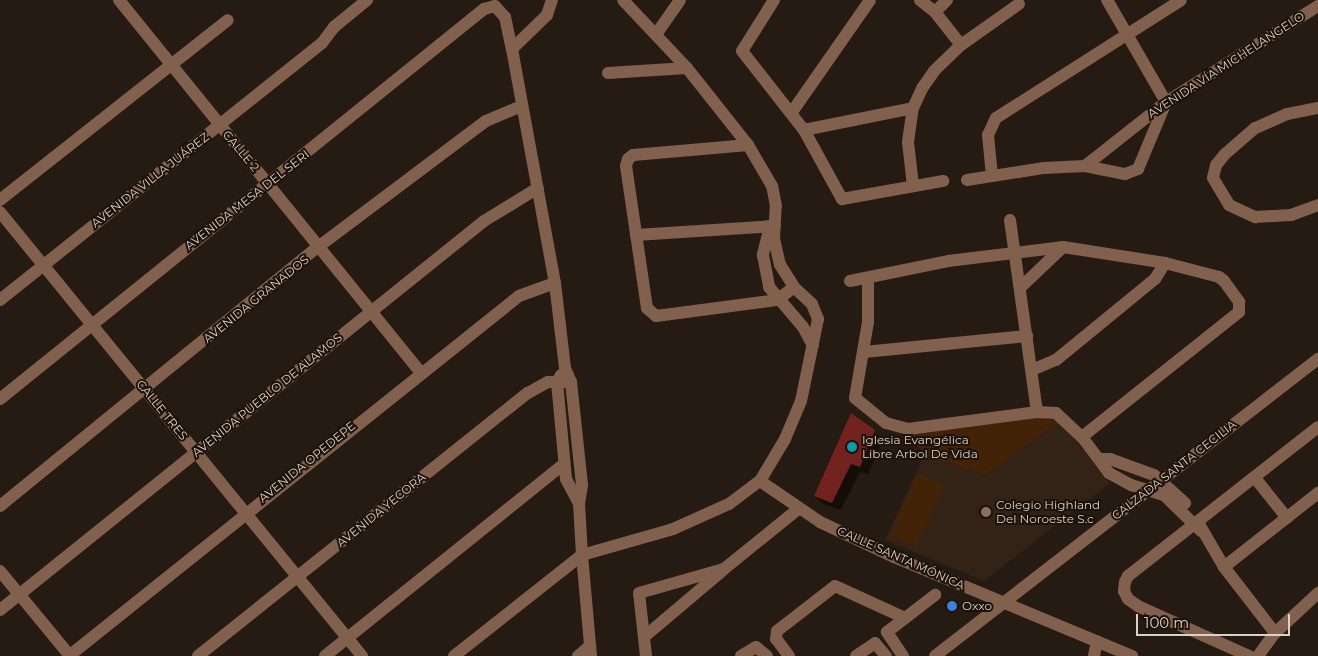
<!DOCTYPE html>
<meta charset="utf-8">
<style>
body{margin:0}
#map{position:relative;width:1318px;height:656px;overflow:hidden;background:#261b12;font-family:Montserrat,sans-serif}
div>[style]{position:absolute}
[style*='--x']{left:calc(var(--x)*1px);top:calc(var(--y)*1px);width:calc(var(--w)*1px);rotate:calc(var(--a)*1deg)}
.built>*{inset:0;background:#332216}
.green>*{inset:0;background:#432307}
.shadow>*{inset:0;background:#0007}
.building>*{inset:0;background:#72221f}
.minor>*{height:12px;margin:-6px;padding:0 6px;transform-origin:6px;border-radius:6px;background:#81604e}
.dots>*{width:14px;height:14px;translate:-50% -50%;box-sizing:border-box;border:2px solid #1d1209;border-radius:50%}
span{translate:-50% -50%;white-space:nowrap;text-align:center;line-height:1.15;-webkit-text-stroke:4px #1d1209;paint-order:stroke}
.street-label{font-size:12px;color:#d9d1cb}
.poi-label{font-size:12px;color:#d9d1cb}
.left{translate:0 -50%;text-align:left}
.scale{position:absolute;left:1136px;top:614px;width:154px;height:22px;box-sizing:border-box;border:2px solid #d9d1cb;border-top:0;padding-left:6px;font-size:15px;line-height:18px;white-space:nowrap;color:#d9d1cb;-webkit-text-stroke:4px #1d1209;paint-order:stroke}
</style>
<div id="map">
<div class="built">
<i style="clip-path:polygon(1060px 421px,1110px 483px,984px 581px,885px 540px,924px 455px,985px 475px)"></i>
</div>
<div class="green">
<i style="clip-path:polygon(1039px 417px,1060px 421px,985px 475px,924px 455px,924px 451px,901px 436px)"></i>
<i style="clip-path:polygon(918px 473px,945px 485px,916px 547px,890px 534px)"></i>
</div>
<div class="shadow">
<i style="clip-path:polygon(852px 415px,883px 440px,868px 474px,860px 472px,841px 510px,823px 504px,815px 496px)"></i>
</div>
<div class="building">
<i style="clip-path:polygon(851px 413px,875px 430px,860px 467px,851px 464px,832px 503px,814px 496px)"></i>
</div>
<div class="minor">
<i style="--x:119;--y:0;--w:479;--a:51"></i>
<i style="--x:774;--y:0;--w:60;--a:122.1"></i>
<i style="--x:742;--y:51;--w:100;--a:51.9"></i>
<i style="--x:804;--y:130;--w:79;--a:61.2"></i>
<i style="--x:842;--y:199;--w:103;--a:-10.1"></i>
<i style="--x:920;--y:0;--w:19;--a:39"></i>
<i style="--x:935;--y:12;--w:42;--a:51.8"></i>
<i style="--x:935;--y:12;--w:17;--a:-45"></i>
<i style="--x:657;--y:33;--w:40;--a:-55.1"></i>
<i style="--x:512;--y:49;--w:49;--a:-44.2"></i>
<i style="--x:547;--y:15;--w:16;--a:-72"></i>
<i style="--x:608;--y:73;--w:79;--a:-3.6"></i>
<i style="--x:1318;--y:108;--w:32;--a:169"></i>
<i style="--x:1287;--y:114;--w:35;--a:156"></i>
<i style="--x:1255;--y:128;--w:40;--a:139"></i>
<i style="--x:1225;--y:154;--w:14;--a:129"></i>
<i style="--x:1216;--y:165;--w:13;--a:103"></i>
<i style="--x:1213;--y:178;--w:31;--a:59"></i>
<i style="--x:1229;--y:205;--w:29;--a:25"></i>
<i style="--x:1255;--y:217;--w:36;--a:-3"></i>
<i style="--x:1291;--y:215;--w:29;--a:-20"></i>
<i style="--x:792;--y:112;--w:136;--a:-55.1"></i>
<i style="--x:804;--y:130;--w:111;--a:-11.4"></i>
<i style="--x:748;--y:145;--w:115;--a:175"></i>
<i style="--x:633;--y:155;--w:6;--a:141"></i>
<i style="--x:628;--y:159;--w:7;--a:106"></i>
<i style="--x:626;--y:166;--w:144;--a:81.6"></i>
<i style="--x:647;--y:308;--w:12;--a:42"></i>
<i style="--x:656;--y:316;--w:122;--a:-7.5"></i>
<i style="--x:777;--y:300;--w:21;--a:-37"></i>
<i style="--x:1085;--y:166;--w:103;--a:-38.3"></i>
<i style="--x:1166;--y:102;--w:180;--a:-32.3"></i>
<i style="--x:992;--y:176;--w:41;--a:-95.6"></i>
<i style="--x:988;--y:135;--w:19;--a:-65"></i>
<i style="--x:996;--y:118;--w:219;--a:-32.5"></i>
<i style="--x:967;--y:180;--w:78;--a:-8.9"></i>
<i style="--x:1044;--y:168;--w:41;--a:-2.8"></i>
<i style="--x:1085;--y:166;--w:41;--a:11.3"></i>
<i style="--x:1125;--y:174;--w:14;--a:-21"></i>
<i style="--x:1138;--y:169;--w:73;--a:-67.3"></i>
<i style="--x:1166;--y:102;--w:118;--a:-120"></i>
<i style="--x:913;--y:186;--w:44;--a:-96.5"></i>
<i style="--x:908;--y:142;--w:34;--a:-82"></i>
<i style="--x:913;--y:108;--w:23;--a:-65"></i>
<i style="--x:923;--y:87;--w:19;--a:-55"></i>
<i style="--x:934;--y:71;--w:37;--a:-44"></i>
<i style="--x:961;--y:45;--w:71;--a:-35.3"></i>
<i style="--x:0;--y:200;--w:290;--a:-38.3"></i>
<i style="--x:0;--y:212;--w:573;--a:50.81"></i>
<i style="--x:1010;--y:220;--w:194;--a:82"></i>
<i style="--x:770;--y:226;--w:30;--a:104"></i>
<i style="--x:763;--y:255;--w:33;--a:79"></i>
<i style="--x:769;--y:287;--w:52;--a:49.6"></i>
<i style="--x:803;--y:327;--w:21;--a:62"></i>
<i style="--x:636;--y:235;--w:139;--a:-3.7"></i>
<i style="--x:868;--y:278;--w:44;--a:90"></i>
<i style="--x:868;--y:322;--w:77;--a:99.7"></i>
<i style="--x:855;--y:398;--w:40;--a:39"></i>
<i style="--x:886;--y:423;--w:23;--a:15"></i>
<i style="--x:908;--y:429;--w:130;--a:-7.5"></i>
<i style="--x:1037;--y:412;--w:19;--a:3"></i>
<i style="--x:1056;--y:413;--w:35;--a:43"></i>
<i style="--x:1082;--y:437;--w:45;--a:53.1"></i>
<i style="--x:1109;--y:473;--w:25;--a:29"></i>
<i style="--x:1131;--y:485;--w:34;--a:17"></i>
<i style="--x:1164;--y:495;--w:52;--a:44.2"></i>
<i style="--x:850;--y:281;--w:100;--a:-11.5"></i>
<i style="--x:948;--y:261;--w:116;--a:-6.9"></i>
<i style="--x:1063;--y:247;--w:103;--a:8.9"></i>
<i style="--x:1165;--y:263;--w:56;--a:14.5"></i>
<i style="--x:1219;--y:277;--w:6;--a:39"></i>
<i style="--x:1224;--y:281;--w:26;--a:54"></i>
<i style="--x:1239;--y:302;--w:10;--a:90"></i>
<i style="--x:1239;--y:312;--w:201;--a:141.5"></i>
<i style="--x:1020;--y:288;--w:59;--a:-43.6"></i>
<i style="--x:0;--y:300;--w:412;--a:-38.6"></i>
<i style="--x:322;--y:43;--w:20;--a:-53"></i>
<i style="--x:334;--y:27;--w:43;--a:-39.3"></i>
<i style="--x:864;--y:352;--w:164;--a:-5.6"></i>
<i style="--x:1032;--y:370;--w:26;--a:-23"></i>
<i style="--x:1056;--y:360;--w:128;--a:-39.3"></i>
<i style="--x:1155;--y:279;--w:19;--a:-58"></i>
<i style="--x:561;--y:375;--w:8;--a:120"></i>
<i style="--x:557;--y:382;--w:97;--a:84.7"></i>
<i style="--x:566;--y:479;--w:27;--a:62"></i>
<i style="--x:0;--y:399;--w:622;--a:-38.86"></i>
<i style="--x:484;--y:9;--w:11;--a:-15"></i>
<i style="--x:495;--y:6;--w:15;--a:48"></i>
<i style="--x:505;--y:17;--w:33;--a:78"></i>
<i style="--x:512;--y:49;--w:238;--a:79.6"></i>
<i style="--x:555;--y:283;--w:86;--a:83.3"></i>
<i style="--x:565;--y:368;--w:15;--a:67"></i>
<i style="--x:571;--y:382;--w:104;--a:83.9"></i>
<i style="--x:582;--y:485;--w:18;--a:99"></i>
<i style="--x:579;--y:503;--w:52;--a:86.7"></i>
<i style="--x:582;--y:555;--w:101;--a:84.9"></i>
<i style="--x:1100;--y:459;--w:10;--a:0"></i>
<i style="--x:1110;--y:459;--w:47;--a:20"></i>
<i style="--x:1154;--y:475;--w:42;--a:42.1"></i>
<i style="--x:1255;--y:478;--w:51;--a:51.3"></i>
<i style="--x:760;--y:481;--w:73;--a:34.3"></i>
<i style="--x:820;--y:522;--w:82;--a:25.3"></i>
<i style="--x:894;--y:557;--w:258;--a:22.6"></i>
<i style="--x:0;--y:506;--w:410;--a:-39.2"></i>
<i style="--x:318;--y:247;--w:210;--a:-36.9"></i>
<i style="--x:486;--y:121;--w:38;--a:-23"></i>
<i style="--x:1199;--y:524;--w:50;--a:59.8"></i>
<i style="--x:1224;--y:567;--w:83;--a:52.3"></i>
<i style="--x:1224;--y:567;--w:120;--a:-38.2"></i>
<i style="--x:0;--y:571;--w:110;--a:50.5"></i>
<i style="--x:0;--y:610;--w:621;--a:-38.79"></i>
<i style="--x:484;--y:221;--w:63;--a:-31.4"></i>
<i style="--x:644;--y:637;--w:102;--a:-40.2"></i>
<i style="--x:69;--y:656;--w:576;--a:-38.66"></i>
<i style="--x:519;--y:296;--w:38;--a:-20"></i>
<i style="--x:198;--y:656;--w:422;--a:-38.6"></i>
<i style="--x:528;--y:393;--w:23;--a:-29"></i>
<i style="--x:548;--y:382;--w:23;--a:0"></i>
<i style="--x:325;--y:656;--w:307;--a:-38.8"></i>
<i style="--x:454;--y:656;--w:163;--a:-38.3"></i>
<i style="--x:582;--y:555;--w:95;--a:-15.9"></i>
<i style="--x:673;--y:529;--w:61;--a:-24.1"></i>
<i style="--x:729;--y:504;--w:39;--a:-37"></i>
<i style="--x:760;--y:481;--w:49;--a:-59.2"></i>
<i style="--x:785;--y:439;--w:41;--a:-67.2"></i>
<i style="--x:801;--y:401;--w:84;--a:-78.3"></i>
<i style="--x:818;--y:319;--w:16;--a:-112"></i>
<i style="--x:812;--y:304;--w:25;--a:-137"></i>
<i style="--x:794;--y:287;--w:26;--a:-122"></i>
<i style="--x:780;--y:265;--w:27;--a:-103"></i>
<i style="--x:774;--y:239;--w:33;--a:-87"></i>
<i style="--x:776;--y:206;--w:20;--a:-101"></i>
<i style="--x:772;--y:186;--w:48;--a:-120.3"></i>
<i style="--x:748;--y:145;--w:98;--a:-128.4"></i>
<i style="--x:687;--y:68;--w:93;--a:-133.3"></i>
<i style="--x:578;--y:656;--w:16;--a:-40"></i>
<i style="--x:646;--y:656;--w:63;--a:-96.3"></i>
<i style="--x:639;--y:593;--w:88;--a:-15.8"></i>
<i style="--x:724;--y:569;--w:95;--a:-39"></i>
<i style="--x:741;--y:656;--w:17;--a:-31"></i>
<i style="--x:756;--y:647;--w:14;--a:39"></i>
<i style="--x:789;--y:656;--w:21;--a:-127"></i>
<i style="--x:776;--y:639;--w:8;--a:-83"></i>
<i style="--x:777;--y:631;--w:73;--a:-37.8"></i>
<i style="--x:835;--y:586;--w:77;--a:24.6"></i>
<i style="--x:856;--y:656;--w:23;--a:-34"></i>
<i style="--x:875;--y:643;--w:17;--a:50"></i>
<i style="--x:903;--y:656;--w:29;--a:-124"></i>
<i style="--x:887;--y:632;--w:61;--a:-37.6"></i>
<i style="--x:935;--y:656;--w:485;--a:-37.8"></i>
<i style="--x:1094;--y:656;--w:15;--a:-79"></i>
<i style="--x:1249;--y:656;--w:122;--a:-155.8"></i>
<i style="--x:1138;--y:606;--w:12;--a:-145"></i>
<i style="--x:1128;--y:599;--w:9;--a:-117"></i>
<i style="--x:1124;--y:591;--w:9;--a:-84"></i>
<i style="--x:1125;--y:582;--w:7;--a:-63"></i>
<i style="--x:1128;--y:576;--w:241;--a:-38.1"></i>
<i style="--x:1258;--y:656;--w:29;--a:-54"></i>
<i style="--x:1275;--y:633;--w:59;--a:-42.9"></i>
</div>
<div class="dots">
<i style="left:852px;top:447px;background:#0f9aa8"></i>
<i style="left:986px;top:512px;background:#8d6e63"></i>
<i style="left:952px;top:606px;background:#3f7fe0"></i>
</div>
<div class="street-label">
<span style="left:1226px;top:65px;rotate:-33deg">AVENIDA VÍA MICHELANGELO</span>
<span style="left:241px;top:151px;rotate:50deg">CALLE 2</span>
<span style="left:150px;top:180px;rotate:-38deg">AVENIDA VILLA JUÁREZ</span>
<span style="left:247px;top:200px;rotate:-38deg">AVENIDA MESA DEL SERI</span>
<span style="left:256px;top:299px;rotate:-39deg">AVENIDA GRANADOS</span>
<span style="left:267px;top:395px;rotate:-39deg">AVENIDA PUEBLO DE ALAMOS</span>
<span style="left:162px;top:410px;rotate:51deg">CALLE TRES</span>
<span style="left:307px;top:462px;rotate:-39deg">AVENIDA OPEDEPE</span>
<span style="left:1174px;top:470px;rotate:-38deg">CALZADA SANTA CECILIA</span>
<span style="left:381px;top:510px;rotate:-39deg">AVENIDA YECORA</span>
<span style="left:901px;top:558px;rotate:24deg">CALLE SANTA MÓNICA</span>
</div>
<div class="poi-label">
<span class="left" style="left:862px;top:447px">Iglesia Evangélica<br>Libre Arbol De Vida</span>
<span class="left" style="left:996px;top:512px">Colegio Highland<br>Del Noroeste S.c</span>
<span class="left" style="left:962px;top:606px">Oxxo</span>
</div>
<div class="scale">100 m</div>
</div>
